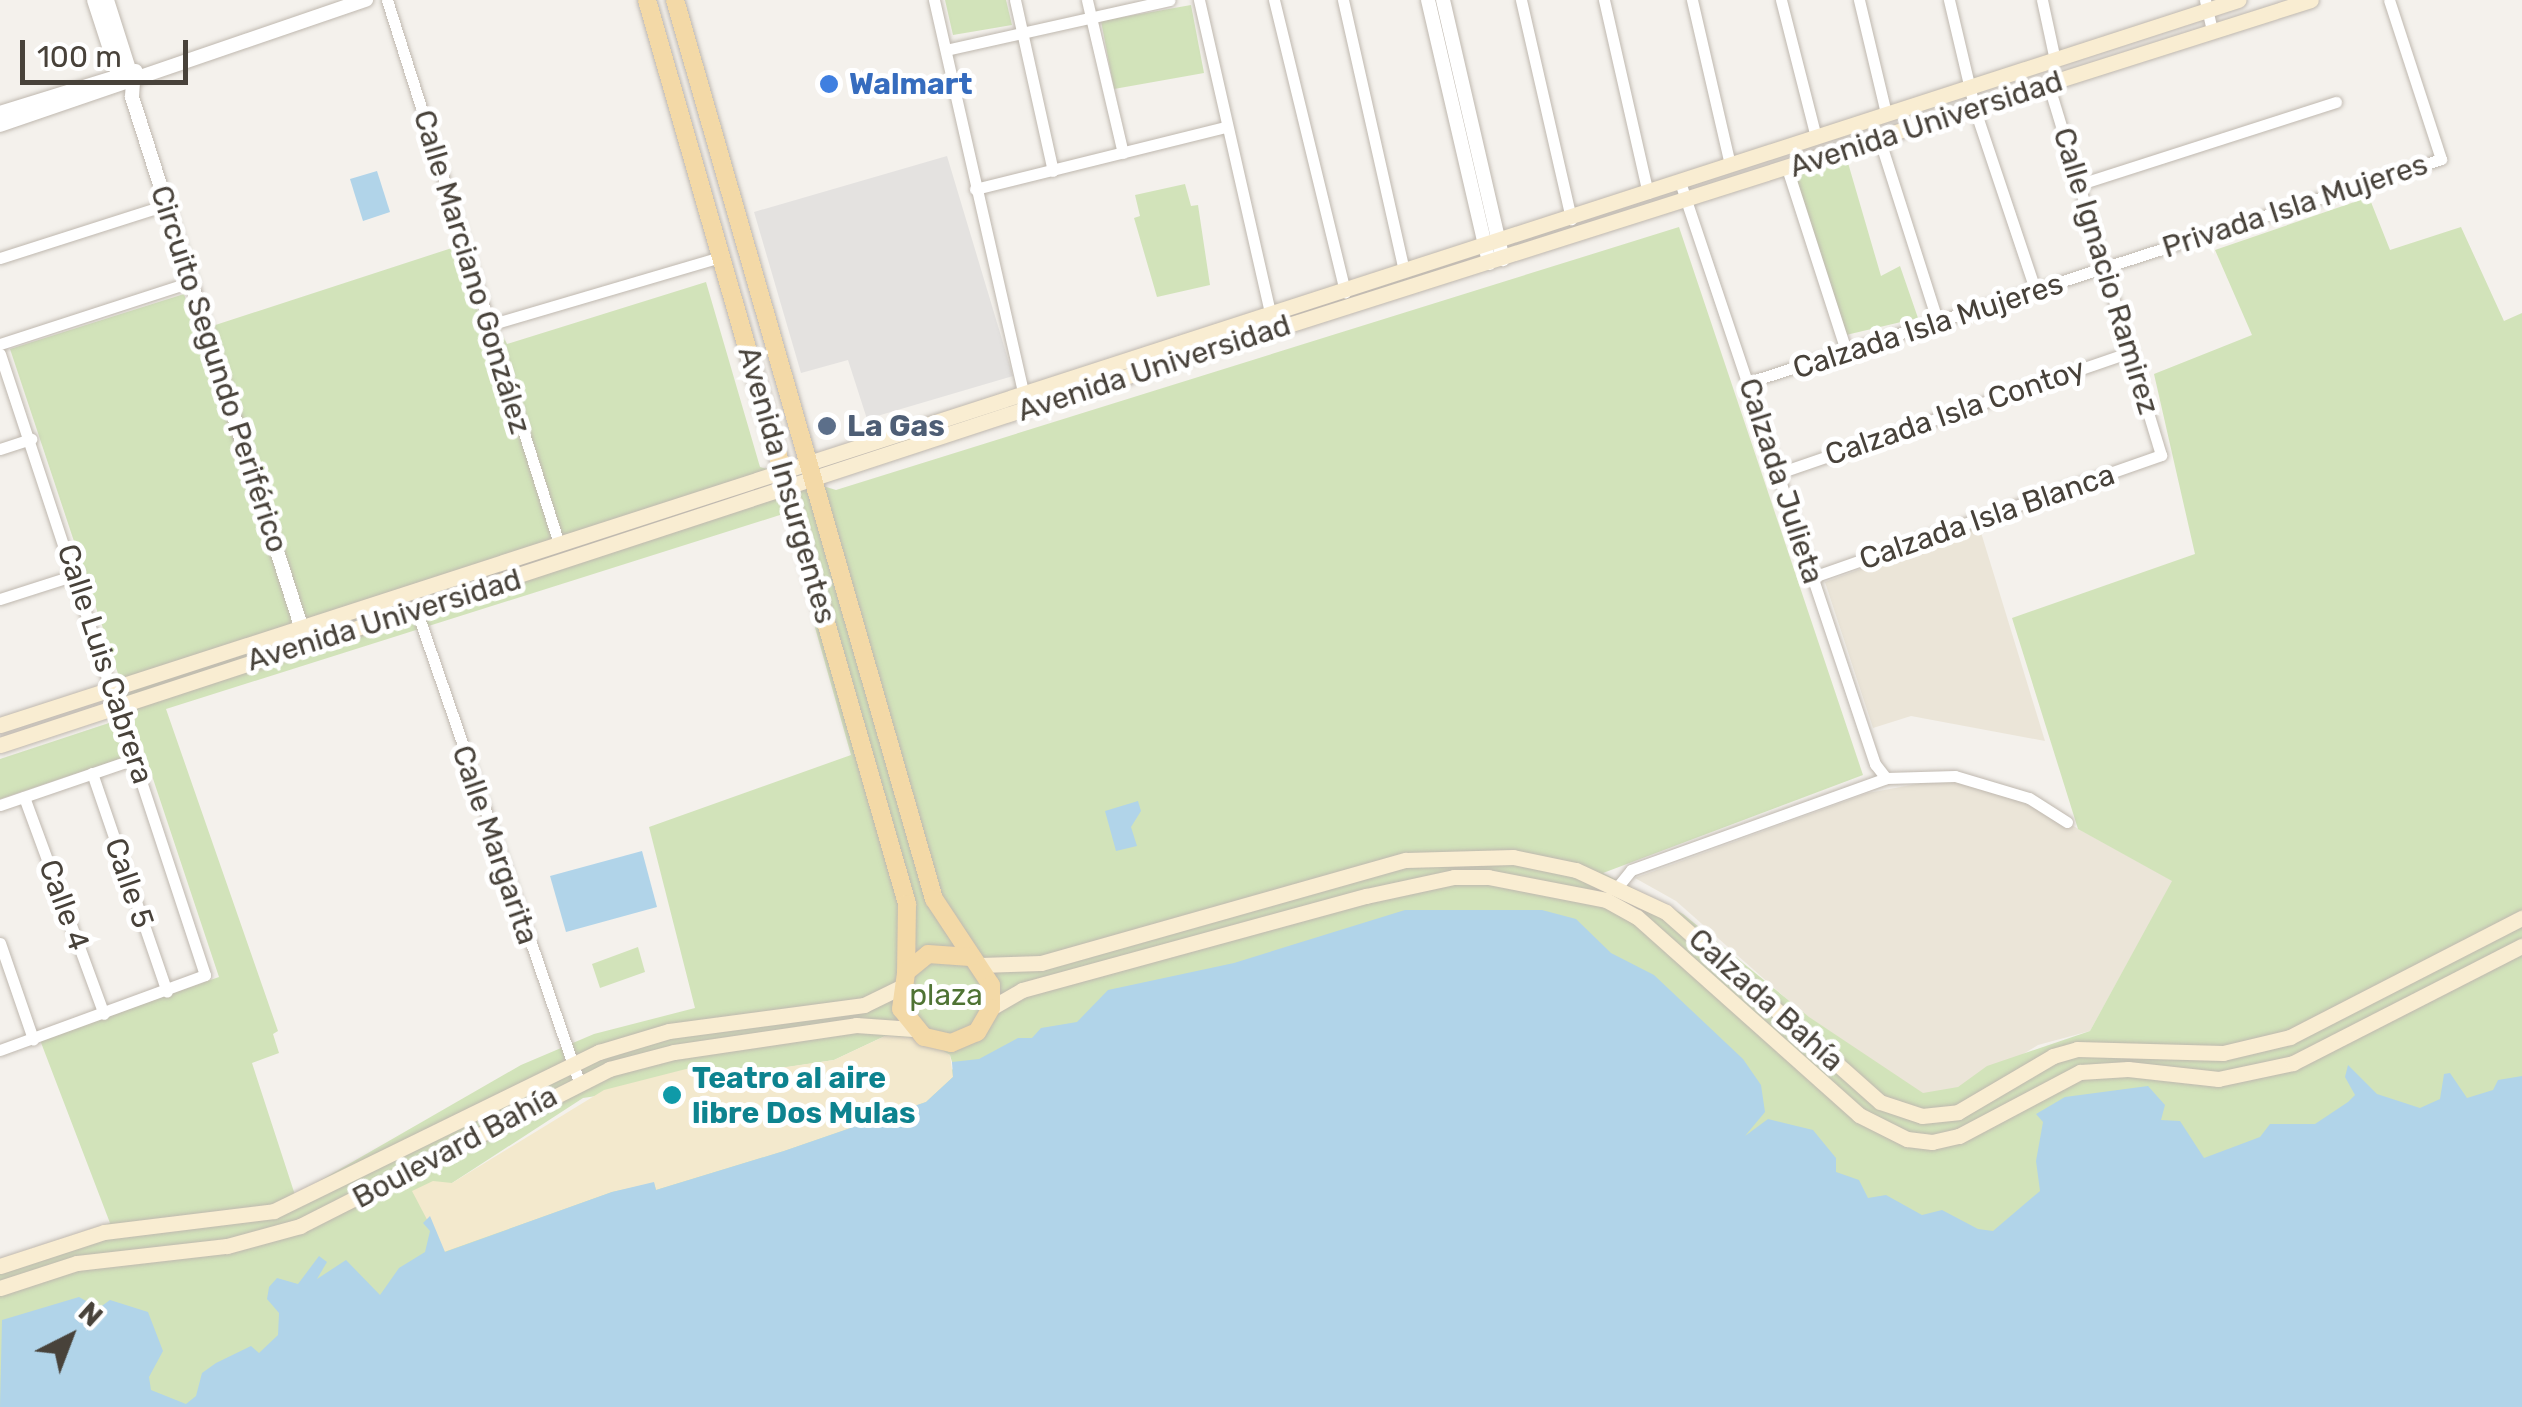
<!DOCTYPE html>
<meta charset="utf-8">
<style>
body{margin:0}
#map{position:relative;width:2522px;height:1407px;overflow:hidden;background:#f4f1ec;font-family:Rubik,sans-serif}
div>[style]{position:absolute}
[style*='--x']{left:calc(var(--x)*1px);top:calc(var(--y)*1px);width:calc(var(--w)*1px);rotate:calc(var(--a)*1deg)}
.education>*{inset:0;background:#ebe5d8}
.green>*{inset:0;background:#d2e3ba}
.sand>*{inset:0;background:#f3e9cd}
.parking>*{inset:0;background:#e4e2e0}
.water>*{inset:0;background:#b1d4e9}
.roads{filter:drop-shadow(0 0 2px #bfb8af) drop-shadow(0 0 2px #bfb8af)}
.minor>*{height:11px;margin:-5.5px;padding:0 5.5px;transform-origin:5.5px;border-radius:5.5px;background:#fff}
.tertiary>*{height:14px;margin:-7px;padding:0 7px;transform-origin:7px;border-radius:7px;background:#fff}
.secondary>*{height:15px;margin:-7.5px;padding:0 7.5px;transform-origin:7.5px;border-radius:7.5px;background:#f9edd2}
.primary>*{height:18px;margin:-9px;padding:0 9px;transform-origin:9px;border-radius:9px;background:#f3d9a7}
.dots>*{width:28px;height:28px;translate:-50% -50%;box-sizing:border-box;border:5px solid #fff;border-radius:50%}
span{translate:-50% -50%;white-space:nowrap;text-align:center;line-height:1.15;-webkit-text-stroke:10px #fff;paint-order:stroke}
.shop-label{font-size:30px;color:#366cbe;font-weight:700}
.left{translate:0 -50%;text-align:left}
.street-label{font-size:30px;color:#48423a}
.service-label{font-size:30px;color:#4e5e75;font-weight:700}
.park-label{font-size:30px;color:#4f7334}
.culture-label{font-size:30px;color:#0d838f;font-weight:700}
.north{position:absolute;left:20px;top:1287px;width:100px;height:100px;-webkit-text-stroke:8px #fff;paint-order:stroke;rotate:42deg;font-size:28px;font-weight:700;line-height:40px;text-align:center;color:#48423a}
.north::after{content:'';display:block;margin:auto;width:35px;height:45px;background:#48423a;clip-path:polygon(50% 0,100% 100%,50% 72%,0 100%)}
.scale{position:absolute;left:20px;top:40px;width:168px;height:45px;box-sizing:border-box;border:5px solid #48423a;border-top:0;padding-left:12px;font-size:30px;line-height:35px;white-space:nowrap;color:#48423a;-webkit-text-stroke:8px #fff;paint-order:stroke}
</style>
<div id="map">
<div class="education">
<i style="clip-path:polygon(1979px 526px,2045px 741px,1911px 716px,1873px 728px,1825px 582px)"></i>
<i style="clip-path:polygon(1949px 778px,2028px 801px,2173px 881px,2090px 1031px,2038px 1045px,1957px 1094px,1917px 1096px,1815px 1024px,1676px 901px,1635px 878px,1868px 793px)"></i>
</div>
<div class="green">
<i style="clip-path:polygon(945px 0,1006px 0,1012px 25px,953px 35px)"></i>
<i style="clip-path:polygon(1191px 5px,1204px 73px,1114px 89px,1101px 21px)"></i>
<i style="clip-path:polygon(1846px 156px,1881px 276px,1900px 266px,1918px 318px,1846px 335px,1792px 169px)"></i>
<i style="clip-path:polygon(1185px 184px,1191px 206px,1198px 205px,1210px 285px,1157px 297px,1134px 218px,1140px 216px,1135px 195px)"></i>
<i style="clip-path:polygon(evenodd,2369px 197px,2390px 250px,2461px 227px,2504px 321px,2522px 313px,2522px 1407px,0 1407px,0 1259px,110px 1223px,40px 1040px,219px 977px,10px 349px,184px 294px,197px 331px,458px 246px,507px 344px,706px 282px,760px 467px,836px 490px,1679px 227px,1863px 775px,1603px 873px,1683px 914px,1809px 1017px,1923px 1093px,1958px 1087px,1987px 1066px,2090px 1031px,2172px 881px,2078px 829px,2012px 618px,2195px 554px,2154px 374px,2252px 335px,2215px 250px,2369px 197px,783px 514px,851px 755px,649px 827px,695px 1008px,594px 1034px,521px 1065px,295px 1195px,252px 1063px,279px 1053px,273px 1034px,278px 1031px,166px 709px,783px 514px,2369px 197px,885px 1036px,917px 1038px,950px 1055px,954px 1069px,430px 1216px,413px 1192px,452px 1183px,583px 1098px,834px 1060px,885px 1036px)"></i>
<i style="clip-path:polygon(115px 721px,128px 756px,0 799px,0 759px)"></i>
<i style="clip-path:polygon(638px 947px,645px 972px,600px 988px,592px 964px)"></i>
</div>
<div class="sand">
<i style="clip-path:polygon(885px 1036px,917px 1038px,940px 1049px,950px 1055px,953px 1077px,926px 1102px,784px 1151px,656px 1190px,654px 1183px,612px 1192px,444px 1252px,412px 1191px,433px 1181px,452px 1183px,604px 1090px,690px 1068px,737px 1074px,834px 1060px)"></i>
</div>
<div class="parking">
<i style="clip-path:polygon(947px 156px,1013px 376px,867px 419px,848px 360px,801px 373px,754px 212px)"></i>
</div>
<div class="water">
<i style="clip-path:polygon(377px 171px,390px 212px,363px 221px,350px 179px)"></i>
<i style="clip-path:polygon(1138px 801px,1141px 811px,1131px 827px,1137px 846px,1116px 851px,1105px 811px)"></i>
<i style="clip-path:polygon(642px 851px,657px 907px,566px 932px,550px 876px)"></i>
<i style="clip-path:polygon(1405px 910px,1542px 910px,1576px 919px,1611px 953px,1654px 975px,1743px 1059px,1761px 1085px,1765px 1112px,1745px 1136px,1768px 1119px,1813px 1130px,1836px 1158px,1836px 1172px,1859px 1180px,1868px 1198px,1886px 1195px,1922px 1215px,1942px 1210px,1978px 1229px,1993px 1231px,2040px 1191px,2036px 1161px,2043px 1122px,2036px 1114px,2065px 1097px,2148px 1086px,2165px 1105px,2161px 1120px,2180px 1121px,2204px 1158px,2260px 1137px,2270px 1124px,2315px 1124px,2348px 1102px,2355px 1095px,2345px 1077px,2348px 1065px,2377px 1094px,2420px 1108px,2440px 1099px,2444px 1074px,2450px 1073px,2467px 1098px,2493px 1090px,2498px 1080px,2522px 1076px,2522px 1407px,0 1407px,2px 1320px,79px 1297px,99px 1308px,110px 1300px,148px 1312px,163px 1351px,149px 1377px,151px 1390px,186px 1404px,196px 1396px,202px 1373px,216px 1363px,251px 1346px,259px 1353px,278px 1335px,279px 1313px,267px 1299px,269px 1287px,277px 1278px,298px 1284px,319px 1256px,327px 1262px,317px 1279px,346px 1260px,380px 1295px,399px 1268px,425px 1252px,430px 1231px,423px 1223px,430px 1216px,445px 1252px,612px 1192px,654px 1182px,656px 1190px,784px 1151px,926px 1102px,953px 1077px,952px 1062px,979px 1059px,1018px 1038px,1032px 1038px,1041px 1028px,1077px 1022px,1108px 990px,1234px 963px)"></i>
</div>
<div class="roads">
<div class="minor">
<i style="--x:387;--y:0;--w:571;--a:72.45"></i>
<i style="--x:934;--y:0;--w:401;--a:77.2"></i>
<i style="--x:1015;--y:0;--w:175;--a:77.5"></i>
<i style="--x:1087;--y:0;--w:157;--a:76.8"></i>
<i style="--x:1199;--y:0;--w:339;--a:77.2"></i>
<i style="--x:1274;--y:0;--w:301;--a:76.3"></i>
<i style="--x:1343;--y:0;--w:278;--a:77.3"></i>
<i style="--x:1521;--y:0;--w:225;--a:77.1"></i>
<i style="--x:1604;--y:0;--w:198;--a:77.2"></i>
<i style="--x:1692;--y:0;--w:169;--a:77"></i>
<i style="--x:1781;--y:0;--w:141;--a:75.7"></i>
<i style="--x:1859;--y:0;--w:116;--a:76.6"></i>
<i style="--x:1949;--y:0;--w:113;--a:76.7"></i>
<i style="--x:1975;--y:110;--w:192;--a:71.5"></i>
<i style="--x:2042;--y:0;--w:61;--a:77.8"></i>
<i style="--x:2205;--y:0;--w:32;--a:77"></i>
<i style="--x:946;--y:50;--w:229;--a:-12.6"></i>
<i style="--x:1880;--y:141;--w:191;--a:72.3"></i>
<i style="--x:1787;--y:168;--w:195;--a:72.1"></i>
<i style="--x:1680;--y:182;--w:614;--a:71.48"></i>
<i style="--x:1875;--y:764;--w:18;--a:52"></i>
<i style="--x:2077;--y:185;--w:272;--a:-17.8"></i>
<i style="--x:975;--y:189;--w:258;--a:-13.9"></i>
<i style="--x:0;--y:258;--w:174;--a:-17.7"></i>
<i style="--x:486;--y:326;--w:245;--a:-16.4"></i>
<i style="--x:0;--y:344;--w:201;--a:-18"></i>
<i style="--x:0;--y:354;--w:654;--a:71.73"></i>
<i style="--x:205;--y:975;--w:218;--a:159.9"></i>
<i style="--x:1749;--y:382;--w:727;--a:-17.86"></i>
<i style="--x:2441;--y:159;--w:167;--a:-108.1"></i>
<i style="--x:0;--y:449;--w:33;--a:-18"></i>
<i style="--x:1779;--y:473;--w:372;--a:-19"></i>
<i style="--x:1813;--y:577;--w:369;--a:-19.3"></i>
<i style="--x:2161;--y:455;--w:386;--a:-106.9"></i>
<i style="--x:0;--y:599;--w:82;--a:-17.8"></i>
<i style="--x:415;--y:606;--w:503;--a:70.99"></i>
<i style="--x:92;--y:773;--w:231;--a:71.1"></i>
<i style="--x:24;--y:797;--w:231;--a:69.8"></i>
<i style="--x:0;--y:805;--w:142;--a:-18.9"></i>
<i style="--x:1619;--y:885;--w:19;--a:-51"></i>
<i style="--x:1631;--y:870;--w:271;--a:-19.8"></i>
<i style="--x:1886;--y:778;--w:69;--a:-1.7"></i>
<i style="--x:1955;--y:776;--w:77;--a:16.6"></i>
<i style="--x:2029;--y:798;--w:45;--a:32.3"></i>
<i style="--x:0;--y:943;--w:102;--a:71"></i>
</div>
<div class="tertiary">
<i style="--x:94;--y:0;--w:84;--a:72"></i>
<i style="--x:107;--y:0;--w:86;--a:72.4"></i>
<i style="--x:133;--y:82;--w:15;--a:94"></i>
<i style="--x:132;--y:97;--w:572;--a:72.29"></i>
<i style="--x:1428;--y:0;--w:270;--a:76.9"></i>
<i style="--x:1443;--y:0;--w:266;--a:77"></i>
<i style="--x:0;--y:113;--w:142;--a:-17.2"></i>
<i style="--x:0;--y:125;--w:387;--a:-18.9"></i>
</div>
<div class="secondary">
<i style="--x:0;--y:725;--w:2353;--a:-17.95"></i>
<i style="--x:0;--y:745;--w:1101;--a:-18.16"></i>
<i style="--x:1046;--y:402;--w:1327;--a:-17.63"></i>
<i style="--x:980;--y:965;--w:61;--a:-1.9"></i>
<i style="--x:1041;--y:963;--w:379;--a:-15.8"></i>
<i style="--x:1406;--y:860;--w:107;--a:-1.6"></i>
<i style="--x:1513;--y:857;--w:64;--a:11.7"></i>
<i style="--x:1576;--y:870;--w:99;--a:25"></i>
<i style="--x:1666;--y:912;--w:286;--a:41.6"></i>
<i style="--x:1880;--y:1102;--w:44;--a:18.4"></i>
<i style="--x:1922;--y:1116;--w:36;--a:-6"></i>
<i style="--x:1958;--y:1112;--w:110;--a:-30.5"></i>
<i style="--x:2053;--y:1056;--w:25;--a:-16"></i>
<i style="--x:2077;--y:1049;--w:146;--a:1.6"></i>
<i style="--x:2223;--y:1053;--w:69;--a:-13.4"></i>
<i style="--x:2290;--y:1037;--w:261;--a:-27.2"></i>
<i style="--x:991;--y:1008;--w:36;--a:-30"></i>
<i style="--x:1022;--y:990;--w:357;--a:-15.3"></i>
<i style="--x:1366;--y:896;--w:90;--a:-12.2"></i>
<i style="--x:1454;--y:877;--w:34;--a:0"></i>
<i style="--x:1488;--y:877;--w:120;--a:11"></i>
<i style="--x:1606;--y:900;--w:35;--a:29"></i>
<i style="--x:1637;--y:917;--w:297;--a:41.7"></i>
<i style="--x:1859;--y:1115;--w:54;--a:26.6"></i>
<i style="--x:1907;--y:1139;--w:25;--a:7"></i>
<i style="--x:1932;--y:1142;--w:28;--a:-13"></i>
<i style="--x:1959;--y:1136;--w:137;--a:-27.9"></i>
<i style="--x:2080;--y:1072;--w:48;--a:-3.6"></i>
<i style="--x:2128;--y:1069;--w:91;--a:6.3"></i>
<i style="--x:2218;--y:1079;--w:77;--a:-12"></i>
<i style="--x:2293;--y:1063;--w:257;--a:-27.1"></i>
<i style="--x:0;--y:1266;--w:109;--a:-18.1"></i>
<i style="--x:104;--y:1232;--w:171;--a:-7"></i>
<i style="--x:274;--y:1211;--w:362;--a:-26.1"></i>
<i style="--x:599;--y:1052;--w:73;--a:-16.7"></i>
<i style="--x:669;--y:1031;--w:197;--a:-7.6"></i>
<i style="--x:864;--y:1005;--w:41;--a:-25.9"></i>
<i style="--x:0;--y:1288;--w:81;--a:-18"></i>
<i style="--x:77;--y:1263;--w:151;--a:-6.5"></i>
<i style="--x:227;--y:1246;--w:76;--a:-15.3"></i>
<i style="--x:300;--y:1226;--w:347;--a:-26.9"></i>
<i style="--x:609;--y:1069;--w:67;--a:-14.7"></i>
<i style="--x:674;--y:1052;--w:184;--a:-8.4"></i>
<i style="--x:856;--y:1025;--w:57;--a:4"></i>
</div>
<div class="primary">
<i style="--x:647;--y:0;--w:941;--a:73.95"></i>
<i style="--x:907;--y:904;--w:68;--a:90.8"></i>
<i style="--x:675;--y:0;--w:936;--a:73.93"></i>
<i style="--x:934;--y:899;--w:103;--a:56.5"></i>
<i style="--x:991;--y:985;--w:23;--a:90"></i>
<i style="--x:991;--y:1008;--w:28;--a:120"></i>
<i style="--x:977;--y:1032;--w:28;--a:157"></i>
<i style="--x:951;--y:1043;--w:28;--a:-167"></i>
<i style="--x:924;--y:1037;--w:36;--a:-129"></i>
<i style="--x:901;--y:1009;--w:37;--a:-82"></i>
<i style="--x:906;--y:972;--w:28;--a:-39"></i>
<i style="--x:928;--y:954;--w:42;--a:4.1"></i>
</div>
</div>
<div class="dots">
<i style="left:829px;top:84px;background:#3f7fe0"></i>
<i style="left:827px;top:426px;background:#5c6f8a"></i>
<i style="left:672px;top:1095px;background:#0f9aa8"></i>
</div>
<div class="shop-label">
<span class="left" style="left:849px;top:84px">Walmart</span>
</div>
<div class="street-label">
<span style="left:1926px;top:124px;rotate:-18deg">Avenida Universidad</span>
<span style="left:2295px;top:206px;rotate:-18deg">Privada Isla Mujeres</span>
<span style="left:2106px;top:271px;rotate:73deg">Calle Ignacio Ramirez</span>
<span style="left:472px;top:272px;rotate:73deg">Calle Marciano González</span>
<span style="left:1928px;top:326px;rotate:-18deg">Calzada Isla Mujeres</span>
<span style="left:1154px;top:368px;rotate:-18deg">Avenida Universidad</span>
<span style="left:219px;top:369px;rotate:72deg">Circuito Segundo Periférico</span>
<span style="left:1955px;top:412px;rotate:-19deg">Calzada Isla Contoy</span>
<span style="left:1781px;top:481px;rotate:72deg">Calzada Julieta</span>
<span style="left:787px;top:485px;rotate:74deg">Avenida Insurgentes</span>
<span style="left:1987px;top:517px;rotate:-19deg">Calzada Isla Blanca</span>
<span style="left:384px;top:620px;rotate:-17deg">Avenida Universidad</span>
<span style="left:105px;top:664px;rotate:72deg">Calle Luis Cabrera</span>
<span style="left:495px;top:845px;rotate:71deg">Calle Margarita</span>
<span style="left:129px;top:883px;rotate:71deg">Calle 5</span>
<span style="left:64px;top:905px;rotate:70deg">Calle 4</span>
<span style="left:1766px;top:1000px;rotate:42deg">Calzada Bahía</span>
<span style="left:455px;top:1147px;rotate:-28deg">Boulevard Bahía</span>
</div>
<div class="service-label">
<span class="left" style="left:847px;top:426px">La Gas</span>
</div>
<div class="park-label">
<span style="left:946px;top:995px">plaza</span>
</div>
<div class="culture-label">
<span class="left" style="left:692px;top:1095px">Teatro al aire<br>libre Dos Mulas</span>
</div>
<div class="north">N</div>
<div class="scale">100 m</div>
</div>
